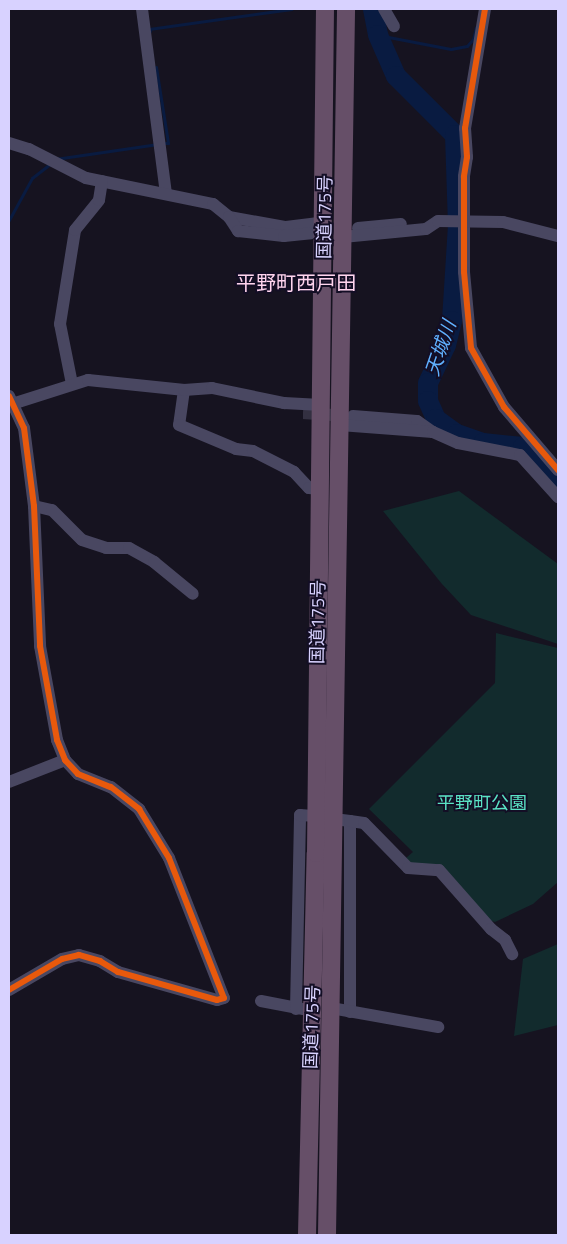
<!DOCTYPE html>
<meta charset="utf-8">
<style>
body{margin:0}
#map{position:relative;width:567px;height:1244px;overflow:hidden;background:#161320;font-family:"Titillium Web","Noto Sans JP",sans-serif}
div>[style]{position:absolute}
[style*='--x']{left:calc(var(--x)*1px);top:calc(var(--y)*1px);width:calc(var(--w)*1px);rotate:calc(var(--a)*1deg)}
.green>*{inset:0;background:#122b2d}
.stream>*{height:3px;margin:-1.5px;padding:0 1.5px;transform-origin:1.5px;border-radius:1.5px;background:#091b41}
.river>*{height:20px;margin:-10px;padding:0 10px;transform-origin:10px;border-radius:10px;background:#091b41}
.minor-tunnel>*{height:12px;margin-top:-6px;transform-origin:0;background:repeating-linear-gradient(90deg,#333041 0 12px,transparent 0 18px)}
.minor>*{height:12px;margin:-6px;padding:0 6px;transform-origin:6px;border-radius:6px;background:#494761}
.highway>*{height:18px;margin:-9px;padding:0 9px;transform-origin:9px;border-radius:9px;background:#664f68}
.cycleway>*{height:6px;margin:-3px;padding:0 3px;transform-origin:3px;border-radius:3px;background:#e8590c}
span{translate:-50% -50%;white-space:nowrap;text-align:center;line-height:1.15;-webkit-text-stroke:4px #130e25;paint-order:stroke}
.street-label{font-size:18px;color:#d8d2ff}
.park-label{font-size:18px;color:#5ae3c5}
.water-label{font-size:19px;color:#60b1ff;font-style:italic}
.quarter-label{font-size:20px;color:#ffd4ee}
.frame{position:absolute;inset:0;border:10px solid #d8d2ff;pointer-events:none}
</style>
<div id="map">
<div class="green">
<i style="clip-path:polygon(459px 491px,558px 564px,558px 644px,471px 615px,442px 584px,383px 511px)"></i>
<i style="clip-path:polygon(496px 633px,558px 648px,558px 882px,533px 904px,495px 922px,488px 920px,452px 876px,412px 864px,406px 858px,413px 852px,369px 809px,495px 683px)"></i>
<i style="clip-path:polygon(558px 944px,558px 1025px,514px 1036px,523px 959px)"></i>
</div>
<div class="stream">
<i style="--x:150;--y:31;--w:2;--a:-117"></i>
<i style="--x:149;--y:29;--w:144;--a:-8"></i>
<i style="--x:378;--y:35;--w:74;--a:10.9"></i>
<i style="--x:451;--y:49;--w:16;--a:-11"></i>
<i style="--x:467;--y:46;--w:9;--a:-49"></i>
<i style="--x:473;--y:39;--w:12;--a:-76"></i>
<i style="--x:156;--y:67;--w:77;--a:81"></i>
<i style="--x:168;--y:143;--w:4;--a:180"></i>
<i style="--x:55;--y:159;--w:104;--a:-8.3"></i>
<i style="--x:9;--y:220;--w:48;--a:-61.3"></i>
<i style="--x:32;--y:178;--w:24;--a:-38"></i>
</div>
<div class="river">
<i style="--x:373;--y:9;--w:26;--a:79"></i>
<i style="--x:378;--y:35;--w:45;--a:66.3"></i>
<i style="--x:396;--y:76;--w:83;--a:45"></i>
<i style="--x:455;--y:135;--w:90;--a:88.1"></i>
<i style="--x:458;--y:225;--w:96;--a:93.6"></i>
<i style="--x:452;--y:321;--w:25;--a:104"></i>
<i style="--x:446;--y:345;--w:42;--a:115.3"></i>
<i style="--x:428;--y:383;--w:18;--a:90"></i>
<i style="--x:428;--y:401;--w:20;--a:66"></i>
<i style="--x:436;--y:419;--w:26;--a:36"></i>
<i style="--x:457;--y:434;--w:28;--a:19"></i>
<i style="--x:483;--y:443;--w:40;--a:5.7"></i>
<i style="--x:523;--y:447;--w:52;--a:47.4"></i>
</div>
<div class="minor-tunnel">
<i style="--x:303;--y:413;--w:45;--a:3.8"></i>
</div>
<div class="minor">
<i style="--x:142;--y:9;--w:186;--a:82.6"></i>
<i style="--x:384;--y:9;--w:20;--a:60"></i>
<i style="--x:485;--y:9;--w:121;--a:99.5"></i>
<i style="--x:465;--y:128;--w:29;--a:86"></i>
<i style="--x:467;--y:157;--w:20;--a:99"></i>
<i style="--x:464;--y:177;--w:95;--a:90"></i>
<i style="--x:464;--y:272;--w:76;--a:84.7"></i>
<i style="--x:471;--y:348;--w:68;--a:60.8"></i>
<i style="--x:504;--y:407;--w:83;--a:49.4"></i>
<i style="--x:9;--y:143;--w:21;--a:17"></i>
<i style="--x:29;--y:149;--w:64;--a:27"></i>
<i style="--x:86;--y:178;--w:130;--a:11.6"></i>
<i style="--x:213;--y:204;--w:21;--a:39"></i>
<i style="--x:229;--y:217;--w:58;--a:10"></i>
<i style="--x:286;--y:227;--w:39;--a:-7"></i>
<i style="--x:229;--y:217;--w:17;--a:57"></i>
<i style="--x:238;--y:231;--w:46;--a:6.2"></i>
<i style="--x:284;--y:236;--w:27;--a:-6"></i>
<i style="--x:358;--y:228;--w:43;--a:-5.3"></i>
<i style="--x:343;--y:237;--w:83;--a:-5.5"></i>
<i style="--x:426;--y:229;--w:14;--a:-34"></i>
<i style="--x:438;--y:221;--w:65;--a:0.9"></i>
<i style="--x:503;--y:222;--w:57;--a:14.3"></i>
<i style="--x:72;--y:384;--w:61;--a:-101.3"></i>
<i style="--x:60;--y:324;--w:95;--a:-80.9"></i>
<i style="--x:75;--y:230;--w:38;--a:-51"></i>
<i style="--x:99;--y:200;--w:19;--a:-81"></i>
<i style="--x:184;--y:390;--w:35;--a:98"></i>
<i style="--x:179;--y:425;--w:62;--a:22.8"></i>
<i style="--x:236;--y:449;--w:17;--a:7"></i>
<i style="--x:253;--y:451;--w:46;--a:27.1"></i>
<i style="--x:294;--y:472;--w:22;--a:47"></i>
<i style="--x:309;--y:488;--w:11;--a:5"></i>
<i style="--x:9;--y:396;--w:35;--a:65"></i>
<i style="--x:24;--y:428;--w:79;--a:82.7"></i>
<i style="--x:34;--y:506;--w:140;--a:87.5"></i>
<i style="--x:40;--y:646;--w:96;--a:79.7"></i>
<i style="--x:57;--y:740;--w:22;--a:68"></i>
<i style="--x:65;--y:760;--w:19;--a:47"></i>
<i style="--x:78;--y:774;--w:35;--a:22"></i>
<i style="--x:111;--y:787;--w:36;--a:38"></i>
<i style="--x:139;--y:809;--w:57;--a:58.5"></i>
<i style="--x:169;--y:858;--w:150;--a:68.6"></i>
<i style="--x:224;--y:998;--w:7;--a:164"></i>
<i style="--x:217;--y:1000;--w:103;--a:-164.2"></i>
<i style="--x:118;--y:972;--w:21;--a:-149"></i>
<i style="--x:100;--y:961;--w:22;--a:-164"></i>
<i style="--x:79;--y:955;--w:17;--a:167"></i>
<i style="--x:62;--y:959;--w:61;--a:149.7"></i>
<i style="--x:9;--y:405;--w:83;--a:-17.6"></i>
<i style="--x:88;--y:380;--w:97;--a:5.9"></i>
<i style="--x:184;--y:390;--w:28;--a:-4"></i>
<i style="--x:212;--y:388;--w:74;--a:11.8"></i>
<i style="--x:284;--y:403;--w:37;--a:3"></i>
<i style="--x:353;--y:416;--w:64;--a:4.5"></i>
<i style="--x:417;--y:421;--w:19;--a:35"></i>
<i style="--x:340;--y:425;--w:93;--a:4.3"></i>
<i style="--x:433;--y:432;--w:27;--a:24"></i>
<i style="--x:458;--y:443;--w:63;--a:11"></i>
<i style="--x:520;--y:455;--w:57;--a:47.9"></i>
<i style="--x:34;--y:506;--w:18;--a:13"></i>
<i style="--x:52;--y:510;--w:42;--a:45"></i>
<i style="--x:82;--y:540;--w:25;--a:18"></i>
<i style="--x:106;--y:548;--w:23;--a:0"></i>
<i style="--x:129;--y:548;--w:29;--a:29"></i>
<i style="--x:154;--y:562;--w:50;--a:39.4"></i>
<i style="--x:9;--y:782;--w:60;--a:-21.4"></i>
<i style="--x:342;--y:820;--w:8;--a:7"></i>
<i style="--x:350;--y:821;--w:191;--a:90"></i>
<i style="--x:350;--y:821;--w:14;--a:8"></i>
<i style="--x:364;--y:823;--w:63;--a:45.6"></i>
<i style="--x:408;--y:868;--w:31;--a:4"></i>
<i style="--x:439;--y:870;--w:79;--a:48.6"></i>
<i style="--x:491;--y:929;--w:18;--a:38"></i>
<i style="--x:505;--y:940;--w:16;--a:63"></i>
<i style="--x:261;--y:1001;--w:43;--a:10.8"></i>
<i style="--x:331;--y:1008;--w:109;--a:10.1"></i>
<i style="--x:296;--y:1009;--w:194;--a:-88.8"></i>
<i style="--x:300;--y:815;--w:16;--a:4"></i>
</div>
<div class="highway">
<i style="--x:307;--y:1235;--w:382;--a:-88.7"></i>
<i style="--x:316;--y:853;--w:844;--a:-89.39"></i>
<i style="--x:327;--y:1235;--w:1226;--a:-89.11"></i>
</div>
<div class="cycleway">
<i style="--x:485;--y:9;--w:121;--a:99.5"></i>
<i style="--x:465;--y:128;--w:29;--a:86"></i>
<i style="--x:467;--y:157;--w:20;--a:99"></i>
<i style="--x:464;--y:177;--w:95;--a:90"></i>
<i style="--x:464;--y:272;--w:76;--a:84.7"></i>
<i style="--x:471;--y:348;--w:68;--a:60.8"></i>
<i style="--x:504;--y:407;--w:83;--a:49.4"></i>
<i style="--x:9;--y:396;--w:35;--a:65"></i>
<i style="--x:24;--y:428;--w:79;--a:82.7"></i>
<i style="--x:34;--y:506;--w:140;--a:87.5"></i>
<i style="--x:40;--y:646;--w:96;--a:79.7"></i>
<i style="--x:57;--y:740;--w:22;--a:68"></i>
<i style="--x:65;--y:760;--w:19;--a:47"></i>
<i style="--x:78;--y:774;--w:35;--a:22"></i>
<i style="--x:111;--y:787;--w:36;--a:38"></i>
<i style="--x:139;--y:809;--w:57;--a:58.5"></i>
<i style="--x:169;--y:858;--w:150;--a:68.6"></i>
<i style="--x:224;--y:998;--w:7;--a:164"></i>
<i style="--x:217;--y:1000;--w:103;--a:-164.2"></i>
<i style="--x:118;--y:972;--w:21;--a:-149"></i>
<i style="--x:100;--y:961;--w:22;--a:-164"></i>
<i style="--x:79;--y:955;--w:17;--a:167"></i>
<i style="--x:62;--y:959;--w:61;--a:149.7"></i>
</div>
<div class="street-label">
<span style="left:325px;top:217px;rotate:-89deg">国道175号</span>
<span style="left:318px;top:622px;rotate:-89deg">国道175号</span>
<span style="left:312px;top:1027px;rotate:-88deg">国道175号</span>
</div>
<div class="park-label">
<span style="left:482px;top:803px">平野町公園</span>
</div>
<div class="water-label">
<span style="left:440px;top:348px;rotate:-71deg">天城川</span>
</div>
<div class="quarter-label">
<span style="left:296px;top:282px">平野町西戸田</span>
</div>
<div class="frame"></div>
</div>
